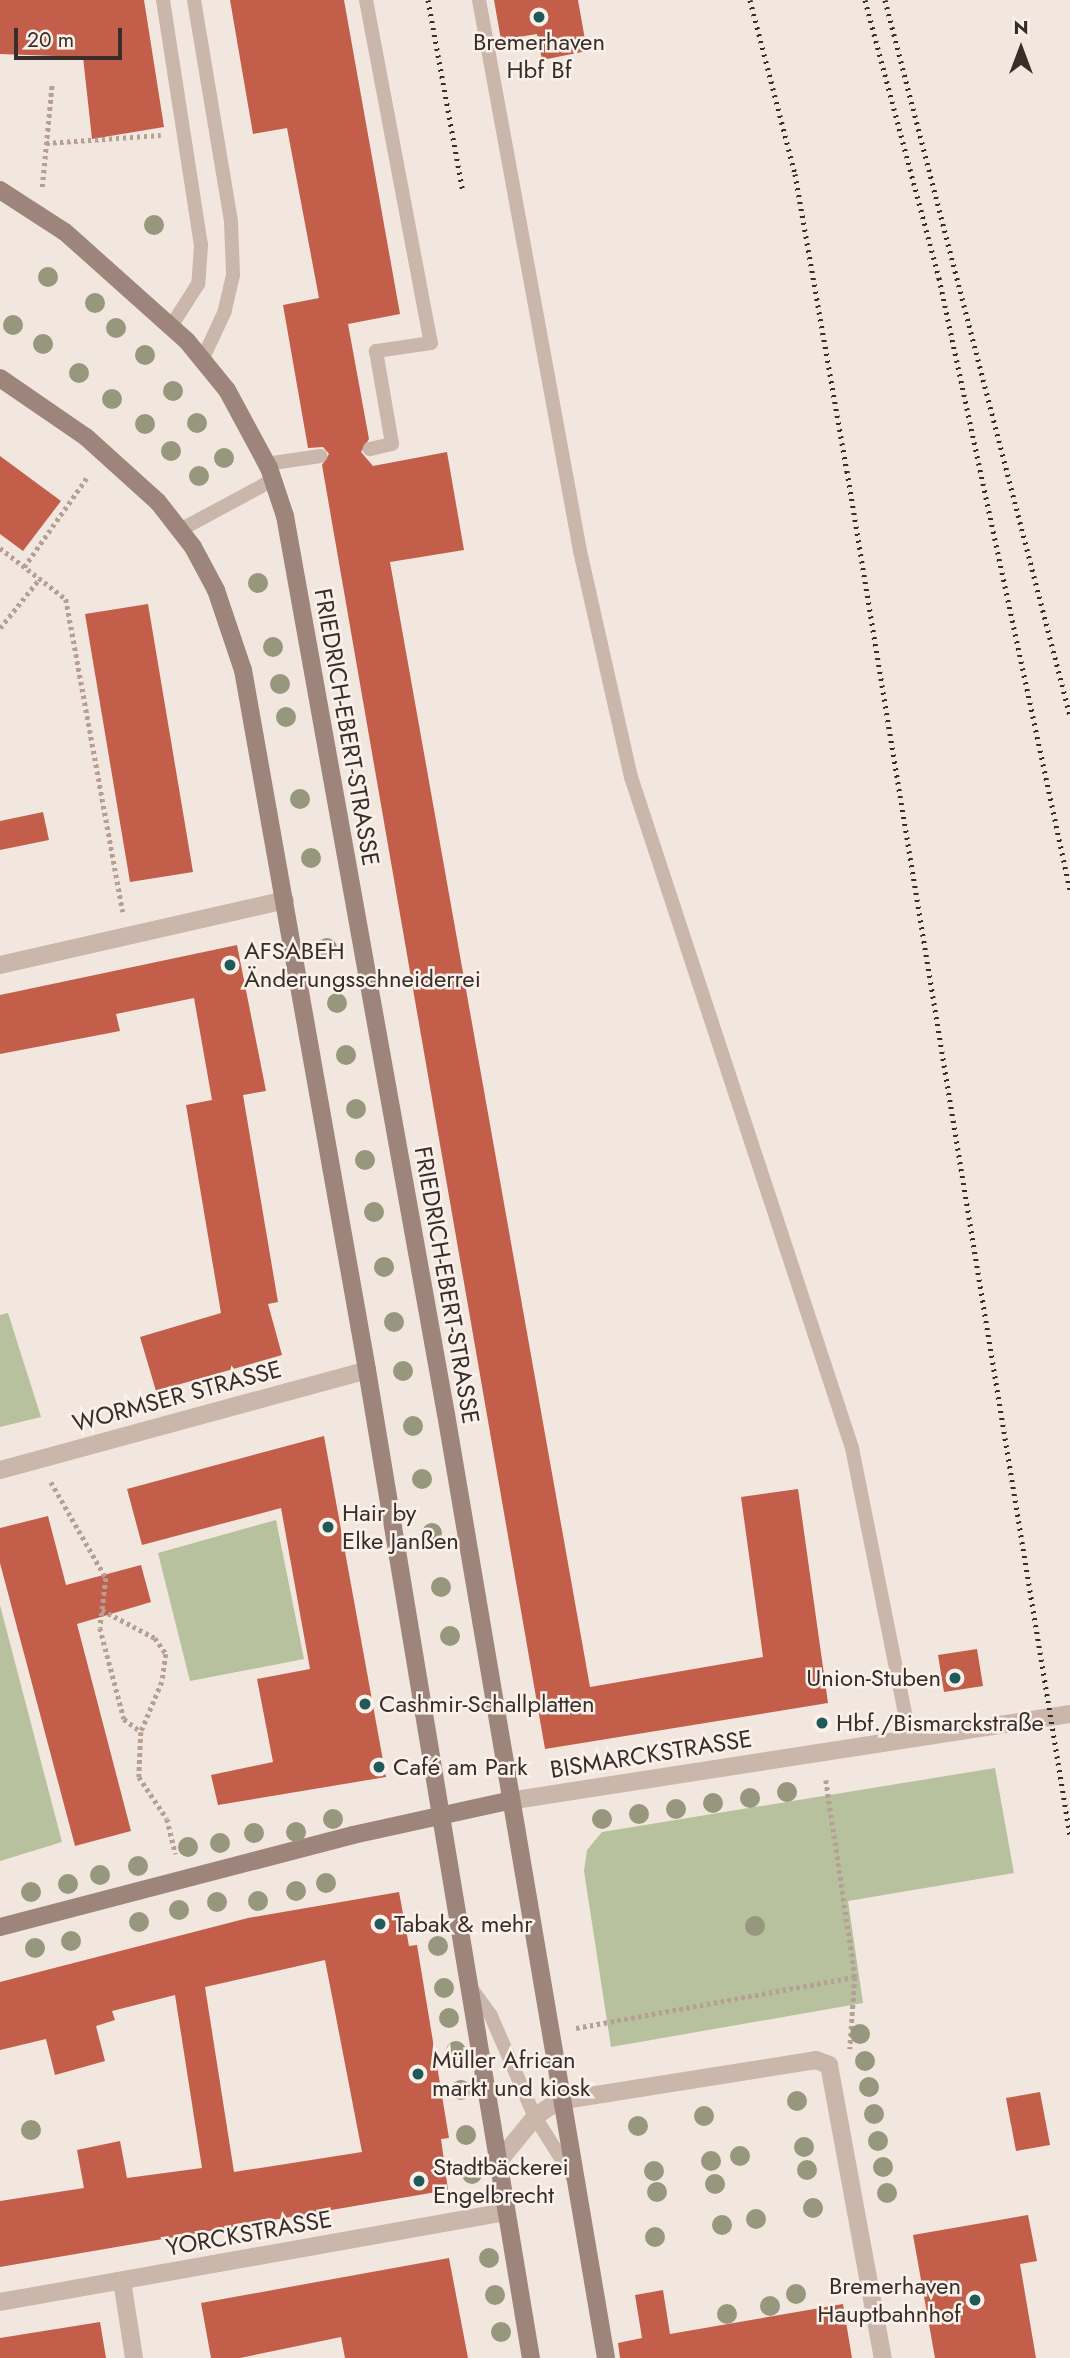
<!DOCTYPE html>
<meta charset="utf-8">
<style>
body{margin:0}
#map{position:relative;width:1070px;height:2358px;overflow:hidden;background:#f2e7de;font-family:Jost,sans-serif}
div>[style]{position:absolute}
[style*='--x']{left:calc(var(--x)*1px);top:calc(var(--y)*1px);width:calc(var(--w)*1px);rotate:calc(var(--a)*1deg)}
.green>*{inset:0;background:#b8c19e}
.building>*{inset:0;background:#c35e4b}
.path>*{height:4.5px;margin-top:-2.25px;transform-origin:0;background:repeating-linear-gradient(90deg,#b6a094 0 3.5px,transparent 0 7px)}
.lane>*{height:14px;margin:-7px;padding:0 7px;transform-origin:7px;border-radius:7px;background:#cab6aa}
.street>*{height:18px;margin:-9px;padding:0 9px;transform-origin:9px;border-radius:9px;background:#cab6aa}
.secondary>*{height:18px;margin:-9px;padding:0 9px;transform-origin:9px;border-radius:9px;background:#9e857b}
.rail>*{height:5px;margin-top:-2.5px;transform-origin:0;background:repeating-linear-gradient(90deg,#382d29 0 2px,transparent 0 7px)}
.trees>*{width:20px;height:20px;margin:-10px;border-radius:50%;background:#96977d}
.dots>*{width:19px;height:19px;translate:-50% -50%;box-sizing:border-box;border:4px solid #faf1eb;border-radius:50%}
span{translate:-50% -50%;white-space:nowrap;text-align:center;line-height:1.15;-webkit-text-stroke:5px #faf1eb;paint-order:stroke}
.poi-label{font-size:24px;color:#382d29}
.left{translate:0 -50%;text-align:left}
.right{translate:-100% -50%;text-align:right}
.street-label{font-size:24px;color:#382d29}
.north{position:absolute;left:986px;top:14px;width:70px;height:70px;-webkit-text-stroke:5px #faf1eb;paint-order:stroke;rotate:0deg;font-size:19px;font-weight:700;line-height:28px;text-align:center;color:#382d29}
.north::after{content:'';display:block;margin:auto;width:24px;height:32px;background:#382d29;clip-path:polygon(50% 0,100% 100%,50% 72%,0 100%)}
.scale{position:absolute;left:14px;top:28px;width:108px;height:32px;box-sizing:border-box;border:4px solid #382d29;border-top:0;padding-left:9px;font-size:21px;line-height:24px;white-space:nowrap;color:#382d29;-webkit-text-stroke:5px #faf1eb;paint-order:stroke}
</style>
<div id="map">
<div class="green">
<i style="clip-path:polygon(8px 1313px,41px 1417px,0 1427px,0 1315px)"></i>
<i style="clip-path:polygon(276px 1520px,304px 1659px,190px 1681px,158px 1553px)"></i>
<i style="clip-path:polygon(0 1605px,62px 1842px,0 1861px)"></i>
<i style="clip-path:polygon(995px 1768px,1014px 1873px,848px 1901px,863px 2003px,611px 2047px,584px 1871px,587px 1850px,602px 1832px)"></i>
</div>
<div class="building">
<i style="clip-path:polygon(0 0,144px 0,164px 127px,92px 139px,83px 57px,0 54px)"></i>
<i style="clip-path:polygon(230px 0,344px 0,400px 314px,348px 324px,369px 439px,361px 452px,373px 466px,447px 452px,464px 550px,390px 562px,590px 1687px,763px 1657px,741px 1497px,798px 1489px,828px 1703px,545px 1749px,322px 465px,329px 454px,323px 447px,308px 448px,283px 305px,319px 298px,287px 128px,253px 134px)"></i>
<i style="clip-path:polygon(494px 0,578px 0,587px 51px,542px 60px,537px 34px,501px 40px)"></i>
<i style="clip-path:polygon(0 456px,61px 501px,23px 551px,0 534px)"></i>
<i style="clip-path:polygon(148px 604px,193px 872px,130px 882px,85px 614px)"></i>
<i style="clip-path:polygon(43px 812px,49px 840px,0 850px,0 821px)"></i>
<i style="clip-path:polygon(237px 945px,266px 1091px,243px 1095px,278px 1302px,268px 1304px,282px 1355px,156px 1391px,140px 1337px,221px 1313px,186px 1105px,212px 1100px,194px 998px,116px 1014px,120px 1031px,0 1054px,0 995px)"></i>
<i style="clip-path:polygon(324px 1436px,386px 1777px,218px 1805px,211px 1775px,273px 1762px,257px 1679px,310px 1669px,281px 1508px,142px 1545px,127px 1489px)"></i>
<i style="clip-path:polygon(48px 1516px,66px 1585px,141px 1565px,151px 1602px,77px 1624px,131px 1831px,75px 1846px,0 1563px,0 1528px)"></i>
<i style="clip-path:polygon(977px 1649px,983px 1686px,944px 1692px,938px 1655px)"></i>
<i style="clip-path:polygon(evenodd,399px 1892px,409px 1946px,417px 1945px,449px 2138px,441px 2139px,448px 2190px,0 2267px,0 2201px,84px 2188px,77px 2150px,120px 2141px,127px 2178px,202px 2168px,175px 1995px,112px 2011px,115px 2020px,96px 2026px,105px 2061px,55px 2075px,46px 2039px,0 2050px,0 1982px,248px 1918px,399px 1892px,325px 1960px,362px 2152px,234px 2172px,205px 1987px,325px 1960px)"></i>
<i style="clip-path:polygon(1040px 2092px,1050px 2145px,1016px 2151px,1006px 2098px)"></i>
<i style="clip-path:polygon(1028px 2215px,1037px 2261px,1020px 2264px,1036px 2358px,935px 2358px,913px 2235px)"></i>
<i style="clip-path:polygon(449px 2258px,468px 2358px,345px 2358px,341px 2337px,240px 2358px,211px 2358px,201px 2303px)"></i>
<i style="clip-path:polygon(663px 2290px,670px 2334px,843px 2304px,852px 2358px,620px 2358px,618px 2343px,642px 2338px,635px 2295px)"></i>
<i style="clip-path:polygon(100px 2322px,106px 2358px,0 2358px,0 2338px)"></i>
</div>
<div class="path">
<i style="--x:46;--y:143;--w:115;--a:-4"></i>
<i style="--x:42;--y:187;--w:103;--a:-84.5"></i>
<i style="--x:0;--y:548;--w:83;--a:37.7"></i>
<i style="--x:66;--y:599;--w:318;--a:79.7"></i>
<i style="--x:24;--y:567;--w:111;--a:-54.9"></i>
<i style="--x:0;--y:628;--w:64;--a:-51.3"></i>
<i style="--x:51;--y:1482;--w:111;--a:60.2"></i>
<i style="--x:106;--y:1578;--w:50;--a:96.8"></i>
<i style="--x:100;--y:1628;--w:94;--a:75.2"></i>
<i style="--x:124;--y:1719;--w:21;--a:37"></i>
<i style="--x:141;--y:1732;--w:45;--a:92.5"></i>
<i style="--x:139;--y:1777;--w:50;--a:56.3"></i>
<i style="--x:167;--y:1819;--w:36;--a:76"></i>
<i style="--x:102;--y:1610;--w:60;--a:27.8"></i>
<i style="--x:155;--y:1638;--w:19;--a:55"></i>
<i style="--x:166;--y:1654;--w:28;--a:98"></i>
<i style="--x:162;--y:1682;--w:54;--a:112.8"></i>
<i style="--x:826;--y:1780;--w:199;--a:81.6"></i>
<i style="--x:855;--y:1977;--w:72;--a:94"></i>
<i style="--x:576;--y:2028;--w:284;--a:-10.4"></i>
</div>
<div class="lane">
<i style="--x:163;--y:0;--w:248;--a:81.2"></i>
<i style="--x:201;--y:245;--w:39;--a:94"></i>
<i style="--x:198;--y:284;--w:49;--a:122.4"></i>
<i style="--x:194;--y:0;--w:225;--a:80.5"></i>
<i style="--x:231;--y:222;--w:53;--a:87.8"></i>
<i style="--x:233;--y:275;--w:37;--a:103"></i>
<i style="--x:225;--y:311;--w:54;--a:115.1"></i>
<i style="--x:366;--y:0;--w:349;--a:79.3"></i>
<i style="--x:431;--y:343;--w:56;--a:171.7"></i>
<i style="--x:376;--y:351;--w:94;--a:80.2"></i>
<i style="--x:392;--y:444;--w:23;--a:167"></i>
<i style="--x:479;--y:0;--w:560;--a:79.61"></i>
<i style="--x:580;--y:551;--w:232;--a:77.3"></i>
<i style="--x:631;--y:777;--w:706;--a:71.77"></i>
<i style="--x:852;--y:1448;--w:296;--a:78.7"></i>
<i style="--x:266;--y:464;--w:55;--a:-8.4"></i>
<i style="--x:180;--y:530;--w:106;--a:-28.3"></i>
<i style="--x:471;--y:1988;--w:34;--a:54"></i>
<i style="--x:491;--y:2016;--w:110;--a:66.5"></i>
<i style="--x:535;--y:2117;--w:73;--a:57.8"></i>
</div>
<div class="street">
<i style="--x:0;--y:965;--w:292;--a:-12.8"></i>
<i style="--x:0;--y:1470;--w:380;--a:-15.2"></i>
<i style="--x:508;--y:1801;--w:569;--a:-8.8"></i>
<i style="--x:498;--y:2162;--w:58;--a:-50.6"></i>
<i style="--x:535;--y:2117;--w:28;--a:-35"></i>
<i style="--x:558;--y:2101;--w:261;--a:-9"></i>
<i style="--x:816;--y:2060;--w:14;--a:21"></i>
<i style="--x:829;--y:2065;--w:298;--a:79.6"></i>
<i style="--x:122;--y:2281;--w:78;--a:81.1"></i>
<i style="--x:0;--y:2302;--w:514;--a:-10.09"></i>
</div>
<div class="secondary">
<i style="--x:0;--y:190;--w:77;--a:32.9"></i>
<i style="--x:65;--y:232;--w:164;--a:41.8"></i>
<i style="--x:187;--y:341;--w:63;--a:50.8"></i>
<i style="--x:227;--y:390;--w:89;--a:61.7"></i>
<i style="--x:269;--y:468;--w:51;--a:71.6"></i>
<i style="--x:285;--y:516;--w:912;--a:79.84"></i>
<i style="--x:446;--y:1414;--w:957;--a:80.38"></i>
<i style="--x:0;--y:378;--w:104;--a:34.5"></i>
<i style="--x:86;--y:437;--w:97;--a:42.1"></i>
<i style="--x:158;--y:502;--w:57;--a:52.1"></i>
<i style="--x:193;--y:547;--w:49;--a:61.9"></i>
<i style="--x:216;--y:590;--w:84;--a:71.4"></i>
<i style="--x:243;--y:670;--w:711;--a:79.95"></i>
<i style="--x:367;--y:1370;--w:1002;--a:80.58"></i>
<i style="--x:0;--y:1927;--w:365;--a:-14.6"></i>
<i style="--x:353;--y:1835;--w:159;--a:-12.4"></i>
</div>
<div class="rail">
<i style="--x:428;--y:0;--w:195;--a:79.7"></i>
<i style="--x:750;--y:0;--w:180;--a:75.5"></i>
<i style="--x:795;--y:174;--w:302;--a:80.1"></i>
<i style="--x:847;--y:471;--w:1383;--a:80.72"></i>
<i style="--x:865;--y:0;--w:288;--a:75.1"></i>
<i style="--x:939;--y:278;--w:626;--a:77.92"></i>
<i style="--x:885;--y:0;--w:740;--a:75.51"></i>
</div>
<div class="trees">
<i style="left:154px;top:225px"></i>
<i style="left:48px;top:277px"></i>
<i style="left:95px;top:303px"></i>
<i style="left:13px;top:325px"></i>
<i style="left:116px;top:328px"></i>
<i style="left:43px;top:344px"></i>
<i style="left:145px;top:355px"></i>
<i style="left:79px;top:373px"></i>
<i style="left:173px;top:391px"></i>
<i style="left:112px;top:399px"></i>
<i style="left:197px;top:423px"></i>
<i style="left:145px;top:424px"></i>
<i style="left:171px;top:451px"></i>
<i style="left:224px;top:458px"></i>
<i style="left:199px;top:476px"></i>
<i style="left:258px;top:583px"></i>
<i style="left:273px;top:647px"></i>
<i style="left:280px;top:684px"></i>
<i style="left:286px;top:717px"></i>
<i style="left:300px;top:799px"></i>
<i style="left:311px;top:858px"></i>
<i style="left:327px;top:948px"></i>
<i style="left:337px;top:1003px"></i>
<i style="left:346px;top:1055px"></i>
<i style="left:356px;top:1109px"></i>
<i style="left:365px;top:1160px"></i>
<i style="left:374px;top:1212px"></i>
<i style="left:384px;top:1267px"></i>
<i style="left:394px;top:1322px"></i>
<i style="left:403px;top:1371px"></i>
<i style="left:413px;top:1426px"></i>
<i style="left:422px;top:1479px"></i>
<i style="left:432px;top:1533px"></i>
<i style="left:441px;top:1587px"></i>
<i style="left:450px;top:1636px"></i>
<i style="left:787px;top:1792px"></i>
<i style="left:750px;top:1798px"></i>
<i style="left:713px;top:1803px"></i>
<i style="left:676px;top:1809px"></i>
<i style="left:639px;top:1814px"></i>
<i style="left:333px;top:1819px"></i>
<i style="left:602px;top:1819px"></i>
<i style="left:296px;top:1832px"></i>
<i style="left:254px;top:1833px"></i>
<i style="left:220px;top:1843px"></i>
<i style="left:188px;top:1847px"></i>
<i style="left:138px;top:1866px"></i>
<i style="left:100px;top:1875px"></i>
<i style="left:326px;top:1883px"></i>
<i style="left:68px;top:1884px"></i>
<i style="left:296px;top:1891px"></i>
<i style="left:31px;top:1892px"></i>
<i style="left:258px;top:1901px"></i>
<i style="left:217px;top:1902px"></i>
<i style="left:179px;top:1910px"></i>
<i style="left:139px;top:1922px"></i>
<i style="left:755px;top:1926px"></i>
<i style="left:71px;top:1941px"></i>
<i style="left:438px;top:1946px"></i>
<i style="left:35px;top:1948px"></i>
<i style="left:444px;top:1988px"></i>
<i style="left:449px;top:2018px"></i>
<i style="left:860px;top:2034px"></i>
<i style="left:456px;top:2051px"></i>
<i style="left:865px;top:2061px"></i>
<i style="left:869px;top:2087px"></i>
<i style="left:461px;top:2090px"></i>
<i style="left:797px;top:2101px"></i>
<i style="left:874px;top:2114px"></i>
<i style="left:704px;top:2116px"></i>
<i style="left:638px;top:2126px"></i>
<i style="left:31px;top:2130px"></i>
<i style="left:466px;top:2135px"></i>
<i style="left:878px;top:2141px"></i>
<i style="left:804px;top:2147px"></i>
<i style="left:740px;top:2156px"></i>
<i style="left:711px;top:2161px"></i>
<i style="left:883px;top:2167px"></i>
<i style="left:807px;top:2170px"></i>
<i style="left:654px;top:2171px"></i>
<i style="left:472px;top:2174px"></i>
<i style="left:715px;top:2184px"></i>
<i style="left:657px;top:2192px"></i>
<i style="left:887px;top:2193px"></i>
<i style="left:813px;top:2208px"></i>
<i style="left:756px;top:2219px"></i>
<i style="left:722px;top:2225px"></i>
<i style="left:655px;top:2237px"></i>
<i style="left:489px;top:2258px"></i>
<i style="left:796px;top:2294px"></i>
<i style="left:495px;top:2295px"></i>
<i style="left:770px;top:2306px"></i>
<i style="left:727px;top:2314px"></i>
<i style="left:501px;top:2332px"></i>
</div>
<div class="dots">
<i style="left:539px;top:17px;background:#1f5958"></i>
<i style="left:230px;top:965px;background:#1f5958"></i>
<i style="left:328px;top:1527px;background:#1f5958"></i>
<i style="left:955px;top:1678px;background:#1f5958"></i>
<i style="left:365px;top:1704px;background:#1f5958"></i>
<i style="left:822px;top:1723px;background:#1f5958"></i>
<i style="left:379px;top:1767px;background:#1f5958"></i>
<i style="left:380px;top:1924px;background:#1f5958"></i>
<i style="left:418px;top:2074px;background:#1f5958"></i>
<i style="left:419px;top:2181px;background:#1f5958"></i>
<i style="left:975px;top:2300px;background:#1f5958"></i>
</div>
<div class="poi-label">
<span style="left:539px;top:56px">Bremerhaven<br>Hbf Bf</span>
<span class="left" style="left:244px;top:965px">AFSABEH<br>Änderungsschneiderrei</span>
<span class="left" style="left:342px;top:1527px">Hair by<br>Elke Janßen</span>
<span class="right" style="left:941px;top:1678px">Union-Stuben</span>
<span class="left" style="left:379px;top:1704px">Cashmir-Schallplatten</span>
<span class="left" style="left:836px;top:1723px">Hbf./Bismarckstraße</span>
<span class="left" style="left:393px;top:1767px">Café am Park</span>
<span class="left" style="left:394px;top:1924px">Tabak &amp; mehr</span>
<span class="left" style="left:432px;top:2074px">Müller African<br>markt und kiosk</span>
<span class="left" style="left:433px;top:2181px">Stadtbäckerei<br>Engelbrecht</span>
<span class="right" style="left:961px;top:2300px">Bremerhaven<br>Hauptbahnhof</span>
</div>
<div class="street-label">
<span style="left:347px;top:727px;rotate:80deg">FRIEDRICH-EBERT-STRASSE</span>
<span style="left:447px;top:1285px;rotate:80deg">FRIEDRICH-EBERT-STRASSE</span>
<span style="left:177px;top:1396px;rotate:-15deg">WORMSER STRASSE</span>
<span style="left:651px;top:1754px;rotate:-9deg">BISMARCKSTRASSE</span>
<span style="left:249px;top:2233px;rotate:-10deg">YORCKSTRASSE</span>
</div>
<div class="north">N</div>
<div class="scale">20 m</div>
</div>
